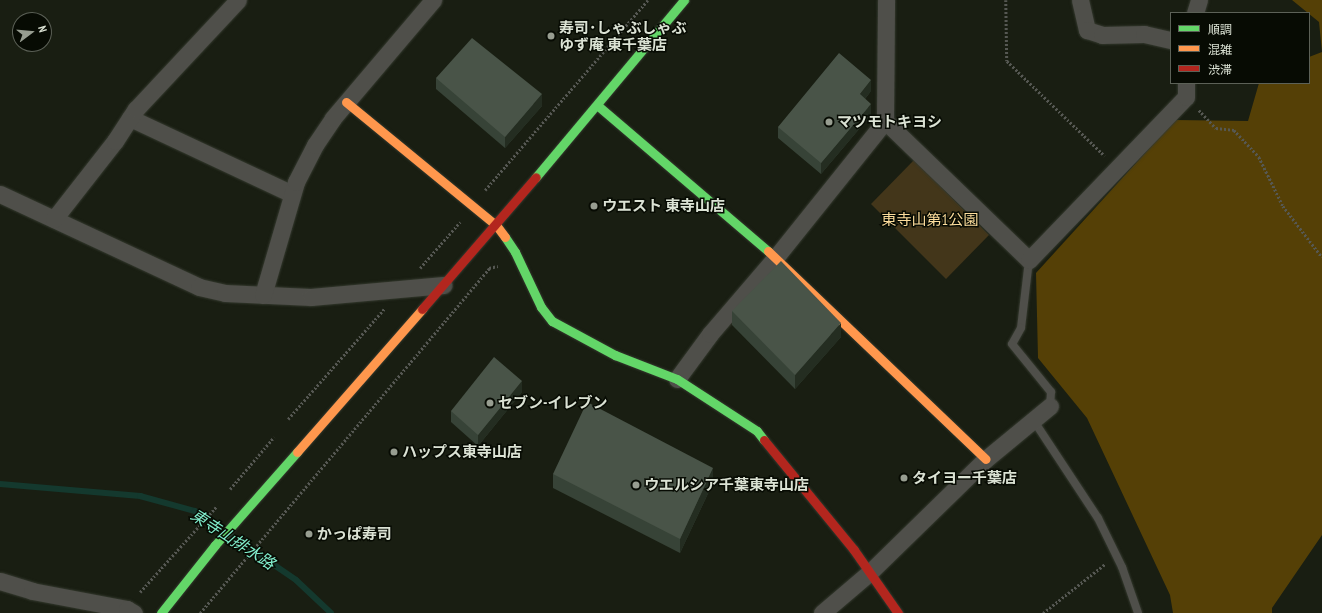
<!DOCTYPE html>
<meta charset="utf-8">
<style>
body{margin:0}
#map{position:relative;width:1322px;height:613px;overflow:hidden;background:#191e12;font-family:"PT Sans Narrow","Noto Sans JP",sans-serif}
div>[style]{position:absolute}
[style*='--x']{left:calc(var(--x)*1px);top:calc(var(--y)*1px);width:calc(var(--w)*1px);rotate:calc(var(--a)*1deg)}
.green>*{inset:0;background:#43361a}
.forest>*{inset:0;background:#554006}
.stream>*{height:6px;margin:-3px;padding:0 3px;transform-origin:3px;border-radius:3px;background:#14392e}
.path>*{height:2.5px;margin-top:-1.25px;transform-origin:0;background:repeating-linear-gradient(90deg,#565853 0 2px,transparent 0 4px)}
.roads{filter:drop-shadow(0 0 1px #34392e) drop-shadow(0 0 1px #34392e)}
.lane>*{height:8px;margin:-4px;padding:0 4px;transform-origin:4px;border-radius:4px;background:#4f4f4a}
.street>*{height:17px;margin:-8.5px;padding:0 8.5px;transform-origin:8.5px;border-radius:8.5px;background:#4f4f4a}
.fast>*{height:9px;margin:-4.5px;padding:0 4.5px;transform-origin:4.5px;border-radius:4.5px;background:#63d668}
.slow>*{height:9px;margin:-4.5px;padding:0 4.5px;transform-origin:4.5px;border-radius:4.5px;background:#ff974d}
.jam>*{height:9px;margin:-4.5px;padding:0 4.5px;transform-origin:4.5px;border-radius:4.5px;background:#b3261e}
.wall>*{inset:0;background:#374337}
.shaded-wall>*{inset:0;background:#242d21}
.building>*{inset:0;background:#495448}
.dots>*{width:11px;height:11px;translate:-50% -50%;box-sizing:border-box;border:2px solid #070b03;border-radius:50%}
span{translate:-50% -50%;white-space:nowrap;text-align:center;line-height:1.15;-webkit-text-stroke:3px #070b03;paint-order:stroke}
.poi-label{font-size:15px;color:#dbe2d4;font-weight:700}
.left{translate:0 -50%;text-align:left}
.park-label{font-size:15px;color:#fddd9c}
.water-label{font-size:16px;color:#80edcc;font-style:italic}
.legend{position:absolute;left:1170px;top:12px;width:140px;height:72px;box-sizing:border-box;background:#070b03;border:1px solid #5c6157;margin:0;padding:5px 7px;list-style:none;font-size:12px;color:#dbe2d4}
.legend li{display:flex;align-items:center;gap:8px;height:20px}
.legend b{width:20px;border:1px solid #5c6157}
.north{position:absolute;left:12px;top:12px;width:40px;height:40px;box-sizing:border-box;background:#070b03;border:1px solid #5c6157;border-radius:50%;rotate:74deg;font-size:11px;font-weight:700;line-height:16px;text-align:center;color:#dbe2d4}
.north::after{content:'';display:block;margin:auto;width:14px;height:18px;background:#979d90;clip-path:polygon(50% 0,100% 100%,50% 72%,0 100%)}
</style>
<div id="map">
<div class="green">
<i style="clip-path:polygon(914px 160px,989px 235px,946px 279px,871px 204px)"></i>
</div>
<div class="forest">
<i style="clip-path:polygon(1292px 0,1322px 0,1322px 535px,1272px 608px,1272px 613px,1173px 613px,1170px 595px,1087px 418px,1038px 358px,1036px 273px,1175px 120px,1248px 121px,1259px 83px,1309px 83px,1309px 57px,1322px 52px,1319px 22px)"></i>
</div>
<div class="stream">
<i style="--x:0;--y:484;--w:141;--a:4.9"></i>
<i style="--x:140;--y:496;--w:57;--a:15.3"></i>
<i style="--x:195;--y:511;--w:122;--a:34.3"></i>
<i style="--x:296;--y:580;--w:48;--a:43.3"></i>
</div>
<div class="path">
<i style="--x:1006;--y:0;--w:61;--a:89.1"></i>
<i style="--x:1007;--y:61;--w:136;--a:44.1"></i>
<i style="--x:1199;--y:110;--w:25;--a:47"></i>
<i style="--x:1216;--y:128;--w:18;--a:6"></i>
<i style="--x:1234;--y:130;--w:37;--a:47"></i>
<i style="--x:1259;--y:157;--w:55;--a:63.9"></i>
<i style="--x:1283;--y:206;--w:64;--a:52.6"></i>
<i style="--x:485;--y:190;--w:250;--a:-49.4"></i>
<i style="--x:420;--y:268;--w:61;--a:-49"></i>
<i style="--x:288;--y:419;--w:146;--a:-48.9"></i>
<i style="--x:230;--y:489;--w:68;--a:-49.8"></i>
<i style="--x:140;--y:592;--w:115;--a:-48.2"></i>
<i style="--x:200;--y:613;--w:450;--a:-50"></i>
<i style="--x:489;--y:268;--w:9;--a:-13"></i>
<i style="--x:1043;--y:613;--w:79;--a:-38.3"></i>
</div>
<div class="roads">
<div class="lane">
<i style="--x:1029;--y:260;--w:68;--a:96.7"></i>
<i style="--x:1021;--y:328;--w:18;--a:119"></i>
<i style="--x:1012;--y:344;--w:62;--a:50.9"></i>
<i style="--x:1051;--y:392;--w:14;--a:94"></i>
<i style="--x:1032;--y:418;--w:120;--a:56.6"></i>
<i style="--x:1098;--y:518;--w:55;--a:63.9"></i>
<i style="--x:1122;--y:567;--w:49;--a:70.8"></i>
</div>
<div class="street">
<i style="--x:1080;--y:0;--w:31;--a:77"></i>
<i style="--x:1087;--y:30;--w:16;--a:18"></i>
<i style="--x:1102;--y:35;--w:42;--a:-1.4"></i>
<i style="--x:1144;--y:34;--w:28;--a:13"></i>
<i style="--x:1195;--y:13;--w:14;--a:-73"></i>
<i style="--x:130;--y:118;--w:179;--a:25.1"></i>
<i style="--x:885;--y:121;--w:200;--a:44"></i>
<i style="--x:1029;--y:260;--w:226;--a:-46.1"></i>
<i style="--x:1186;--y:97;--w:14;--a:-90"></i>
<i style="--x:0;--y:194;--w:220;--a:25"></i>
<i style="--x:199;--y:287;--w:27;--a:13"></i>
<i style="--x:225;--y:293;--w:86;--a:2.7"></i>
<i style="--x:311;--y:297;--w:133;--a:-5.2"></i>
<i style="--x:54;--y:219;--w:99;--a:-52"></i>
<i style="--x:115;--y:141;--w:38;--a:-57"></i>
<i style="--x:136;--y:109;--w:149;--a:-46.9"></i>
<i style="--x:263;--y:295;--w:118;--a:-73.7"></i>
<i style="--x:296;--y:182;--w:42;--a:-62.8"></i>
<i style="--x:315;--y:145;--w:32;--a:-56"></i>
<i style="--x:333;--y:118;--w:155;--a:-49.7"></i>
<i style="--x:677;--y:379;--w:56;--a:-53.7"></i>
<i style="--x:710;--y:334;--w:101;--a:-49.4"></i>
<i style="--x:776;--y:257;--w:174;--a:-51.3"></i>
<i style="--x:885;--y:121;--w:121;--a:-89.5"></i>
<i style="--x:0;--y:581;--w:34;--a:17"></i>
<i style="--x:32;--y:591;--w:97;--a:10.7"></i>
<i style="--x:127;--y:609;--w:8;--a:30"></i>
<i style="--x:822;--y:613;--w:62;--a:-40.4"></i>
<i style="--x:869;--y:573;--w:163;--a:-44.3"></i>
<i style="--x:986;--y:459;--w:83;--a:-39.6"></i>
</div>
<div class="fast">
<i style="--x:597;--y:105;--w:225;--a:40.5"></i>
<i style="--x:536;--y:177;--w:231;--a:-50.1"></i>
<i style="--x:505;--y:237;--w:18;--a:56"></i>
<i style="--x:515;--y:252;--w:61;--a:64.7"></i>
<i style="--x:541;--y:307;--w:18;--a:52"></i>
<i style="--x:552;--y:321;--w:72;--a:28.4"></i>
<i style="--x:615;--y:355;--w:66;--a:21.2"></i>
<i style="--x:677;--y:379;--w:95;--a:33"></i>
<i style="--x:757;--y:431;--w:11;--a:52"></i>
<i style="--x:161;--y:613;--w:87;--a:-51.5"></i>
<i style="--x:215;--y:545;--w:124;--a:-48.6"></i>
</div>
<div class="slow">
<i style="--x:346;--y:102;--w:194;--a:39.4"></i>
<i style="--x:496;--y:225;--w:15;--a:53"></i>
<i style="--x:768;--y:251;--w:301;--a:43.7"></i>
<i style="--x:297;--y:452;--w:190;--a:-48.8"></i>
</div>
<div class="jam">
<i style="--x:422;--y:309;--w:174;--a:-49.2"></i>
<i style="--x:764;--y:440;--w:142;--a:50.7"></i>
<i style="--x:854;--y:550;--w:77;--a:55.1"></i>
</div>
</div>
<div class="wall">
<i style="clip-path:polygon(436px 78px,542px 106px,505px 148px,436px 89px)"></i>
<i style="clip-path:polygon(871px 91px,865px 99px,871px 115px,821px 174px,778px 138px,778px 127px)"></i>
<i style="clip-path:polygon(732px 311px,841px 337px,795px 389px,732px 325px)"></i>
<i style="clip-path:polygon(522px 392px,478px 446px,451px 422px,451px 411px)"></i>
<i style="clip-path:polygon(553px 474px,713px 483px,680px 553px,553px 488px)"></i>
</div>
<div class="shaded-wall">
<i style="clip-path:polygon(871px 80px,871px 91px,860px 105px,860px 94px)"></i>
<i style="clip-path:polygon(542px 94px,542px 106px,505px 148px,505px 137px)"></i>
<i style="clip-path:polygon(871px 104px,871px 115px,821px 174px,821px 163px)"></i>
<i style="clip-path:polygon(841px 323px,841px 337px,795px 389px,795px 375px)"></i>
<i style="clip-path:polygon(522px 381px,522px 392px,478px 446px,478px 435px)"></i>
<i style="clip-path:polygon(713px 468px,713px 483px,680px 553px,680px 539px)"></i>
</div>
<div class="building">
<i style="clip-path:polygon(472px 38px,542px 94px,505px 137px,436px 78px)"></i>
<i style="clip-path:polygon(839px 53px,871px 80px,860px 94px,871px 104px,821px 163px,778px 127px)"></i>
<i style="clip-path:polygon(781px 261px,841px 323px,795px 375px,732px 311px)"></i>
<i style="clip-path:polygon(494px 357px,522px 381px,478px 435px,451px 411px)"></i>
<i style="clip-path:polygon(587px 402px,713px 468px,680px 539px,553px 474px)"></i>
</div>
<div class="dots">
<i style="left:551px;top:36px;background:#979d90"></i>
<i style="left:829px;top:122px;background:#979d90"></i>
<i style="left:594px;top:206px;background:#979d90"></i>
<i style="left:490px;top:403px;background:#979d90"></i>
<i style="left:394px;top:452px;background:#979d90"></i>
<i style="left:904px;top:478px;background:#979d90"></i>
<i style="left:636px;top:485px;background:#979d90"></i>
<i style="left:309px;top:534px;background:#979d90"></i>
</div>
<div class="poi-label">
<span class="left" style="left:559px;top:36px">寿司･しゃぶしゃぶ<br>ゆず庵 東千葉店</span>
<span class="left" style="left:837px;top:122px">マツモトキヨシ</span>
<span class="left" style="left:602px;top:206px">ウエスト 東寺山店</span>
<span class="left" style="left:498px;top:403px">セブン-イレブン</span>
<span class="left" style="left:402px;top:452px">ハップス東寺山店</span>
<span class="left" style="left:912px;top:478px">タイヨー千葉店</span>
<span class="left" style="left:644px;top:485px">ウエルシア千葉東寺山店</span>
<span class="left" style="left:317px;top:534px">かっぱ寿司</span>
</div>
<div class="park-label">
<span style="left:930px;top:220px">東寺山第1公園</span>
</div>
<div class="water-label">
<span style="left:233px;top:539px;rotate:33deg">東寺山排水路</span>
</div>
<ul class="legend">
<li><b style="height:5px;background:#63d668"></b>順調</li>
<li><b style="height:5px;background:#ff974d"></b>混雑</li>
<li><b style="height:5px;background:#b3261e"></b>渋滞</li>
</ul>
<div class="north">N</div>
</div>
